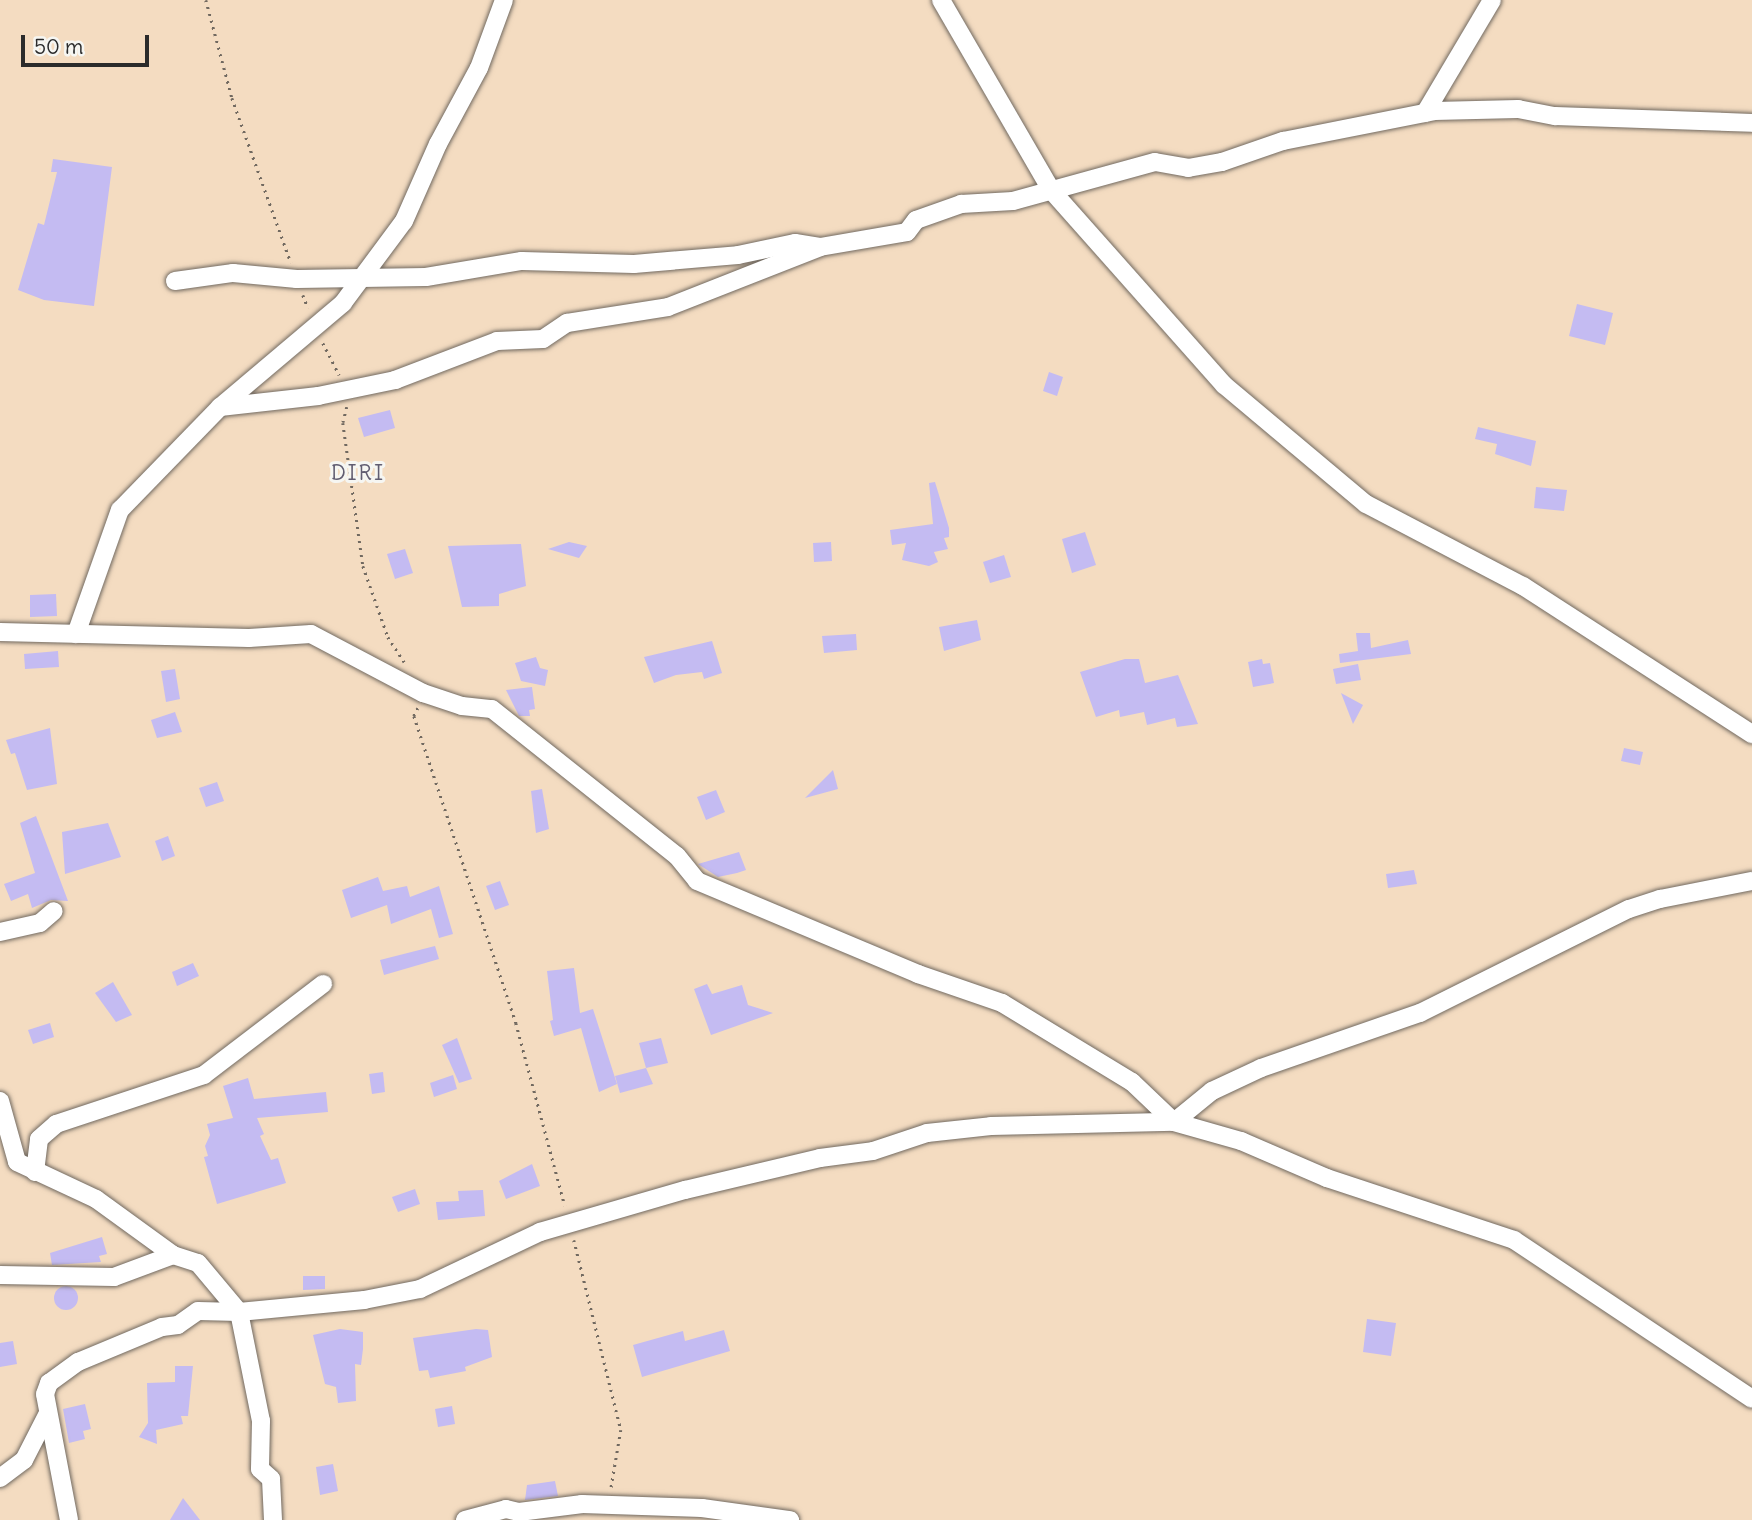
<!DOCTYPE html>
<style>
body{margin:0}
#map{position:relative;width:1752px;height:1520px;overflow:hidden;background:#f4dcc1;font-family:Delius,sans-serif}
div>[style]{position:absolute}
[style*='--x']{left:calc(var(--x)*1px);top:calc(var(--y)*1px);width:calc(var(--w)*1px);rotate:calc(var(--a)*1deg)}
.building>*{inset:0;background:#c4bbf2}
.round{border-radius:50%}
.path>*{height:2.5px;margin-top:-1.25px;transform-origin:0;background:repeating-linear-gradient(90deg,#716960 0 2px,transparent 0 7px)}
.roads{filter:drop-shadow(0 0 2px #716960) drop-shadow(0 0 2px #716960)}
.minor>*{height:18px;margin:-9px;padding:0 9px;transform-origin:9px;border-radius:9px;background:#fff}
span{translate:-50% -50%;white-space:nowrap;text-align:center;line-height:1.15;-webkit-text-stroke:6px #f6f6f2;paint-order:stroke}
.quarter-label{font-size:21px;color:#615d71;letter-spacing:2px}
.scale{position:absolute;left:21px;top:35px;width:128px;height:32px;box-sizing:border-box;border:4px solid #2b2b2b;border-top:0;padding-left:9px;font-size:21px;line-height:24px;white-space:nowrap;color:#2b2b2b;-webkit-text-stroke:5px #f6f6f2;paint-order:stroke}
</style>
<div id="map">
<div class="building">
<i style="clip-path:polygon(53px 159px,112px 167px,94px 306px,44px 300px,18px 290px,38px 223px,44px 225px,57px 172px,51px 172px)"></i>
<i style="clip-path:polygon(1577px 304px,1613px 313px,1605px 345px,1569px 336px)"></i>
<i style="clip-path:polygon(1049px 372px,1063px 377px,1057px 396px,1043px 391px)"></i>
<i style="clip-path:polygon(390px 410px,395px 428px,364px 437px,358px 418px)"></i>
<i style="clip-path:polygon(1478px 427px,1536px 441px,1531px 466px,1495px 454px,1497px 444px,1475px 439px)"></i>
<i style="clip-path:polygon(935px 482px,949px 528px,949px 537px,944px 538px,948px 549px,934px 552px,938px 562px,929px 566px,902px 560px,906px 543px,892px 545px,890px 530px,933px 524px,929px 483px)"></i>
<i style="clip-path:polygon(1536px 487px,1567px 490px,1564px 511px,1534px 508px)"></i>
<i style="clip-path:polygon(1085px 532px,1096px 565px,1072px 573px,1062px 539px)"></i>
<i style="clip-path:polygon(569px 542px,587px 546px,579px 558px,548px 549px)"></i>
<i style="clip-path:polygon(831px 542px,832px 561px,814px 562px,813px 543px)"></i>
<i style="clip-path:polygon(521px 544px,526px 586px,499px 594px,499px 606px,462px 607px,448px 546px)"></i>
<i style="clip-path:polygon(405px 549px,413px 573px,395px 579px,387px 554px)"></i>
<i style="clip-path:polygon(1004px 555px,1011px 577px,990px 583px,983px 562px)"></i>
<i style="clip-path:polygon(56px 594px,57px 616px,30px 617px,30px 595px)"></i>
<i style="clip-path:polygon(977px 620px,981px 640px,944px 651px,939px 627px)"></i>
<i style="clip-path:polygon(1356px 633px,1370px 633px,1371px 648px,1408px 640px,1411px 654px,1340px 663px,1339px 654px,1358px 651px)"></i>
<i style="clip-path:polygon(856px 634px,857px 650px,824px 653px,822px 636px)"></i>
<i style="clip-path:polygon(712px 641px,722px 673px,704px 679px,702px 672px,676px 675px,654px 683px,644px 657px)"></i>
<i style="clip-path:polygon(58px 651px,59px 667px,25px 669px,24px 654px)"></i>
<i style="clip-path:polygon(536px 657px,540px 668px,548px 670px,545px 686px,521px 681px,515px 663px)"></i>
<i style="clip-path:polygon(1125px 659px,1139px 659px,1145px 683px,1178px 675px,1198px 724px,1177px 727px,1175px 718px,1147px 725px,1144px 712px,1120px 717px,1119px 710px,1096px 717px,1080px 672px)"></i>
<i style="clip-path:polygon(1262px 659px,1263px 664px,1270px 663px,1274px 683px,1253px 687px,1248px 662px)"></i>
<i style="clip-path:polygon(1358px 664px,1361px 680px,1336px 684px,1333px 669px)"></i>
<i style="clip-path:polygon(175px 669px,180px 699px,166px 702px,161px 671px)"></i>
<i style="clip-path:polygon(532px 687px,535px 709px,529px 710px,530px 716px,519px 716px,506px 690px)"></i>
<i style="clip-path:polygon(1341px 693px,1363px 705px,1353px 724px)"></i>
<i style="clip-path:polygon(175px 712px,182px 732px,157px 738px,151px 720px)"></i>
<i style="clip-path:polygon(50px 728px,57px 784px,27px 790px,15px 753px,11px 754px,6px 740px)"></i>
<i style="clip-path:polygon(1624px 748px,1643px 752px,1640px 765px,1621px 761px)"></i>
<i style="clip-path:polygon(833px 770px,838px 789px,805px 798px)"></i>
<i style="clip-path:polygon(217px 782px,224px 801px,206px 807px,199px 788px)"></i>
<i style="clip-path:polygon(542px 789px,549px 829px,536px 833px,531px 791px)"></i>
<i style="clip-path:polygon(716px 790px,725px 812px,706px 820px,697px 797px)"></i>
<i style="clip-path:polygon(36px 816px,68px 901px,51px 900px,32px 908px,28px 894px,11px 901px,4px 884px,35px 873px,20px 823px)"></i>
<i style="clip-path:polygon(108px 823px,121px 857px,65px 874px,62px 832px)"></i>
<i style="clip-path:polygon(168px 836px,175px 856px,162px 861px,155px 841px)"></i>
<i style="clip-path:polygon(739px 852px,746px 870px,737px 873px,718px 877px,698px 864px)"></i>
<i style="clip-path:polygon(1414px 870px,1417px 884px,1388px 888px,1386px 874px)"></i>
<i style="clip-path:polygon(378px 877px,383px 891px,407px 886px,410px 897px,439px 886px,453px 934px,439px 938px,431px 909px,391px 924px,387px 905px,351px 918px,342px 890px)"></i>
<i style="clip-path:polygon(500px 881px,509px 905px,495px 910px,486px 886px)"></i>
<i style="clip-path:polygon(435px 946px,439px 959px,384px 975px,380px 960px)"></i>
<i style="clip-path:polygon(193px 963px,199px 976px,177px 986px,172px 972px)"></i>
<i style="clip-path:polygon(574px 968px,580px 1013px,593px 1009px,617px 1084px,599px 1092px,581px 1028px,554px 1036px,550px 1021px,553px 1020px,547px 971px)"></i>
<i style="clip-path:polygon(113px 982px,132px 1015px,116px 1022px,95px 993px)"></i>
<i style="clip-path:polygon(707px 984px,712px 994px,742px 985px,748px 1005px,773px 1013px,711px 1035px,694px 989px)"></i>
<i style="clip-path:polygon(50px 1023px,54px 1037px,33px 1044px,28px 1030px)"></i>
<i style="clip-path:polygon(457px 1038px,472px 1079px,459px 1083px,442px 1045px)"></i>
<i style="clip-path:polygon(661px 1038px,668px 1063px,646px 1068px,639px 1043px)"></i>
<i style="clip-path:polygon(646px 1068px,653px 1084px,620px 1093px,615px 1076px)"></i>
<i style="clip-path:polygon(383px 1072px,385px 1092px,372px 1094px,369px 1074px)"></i>
<i style="clip-path:polygon(453px 1075px,457px 1089px,434px 1097px,430px 1083px)"></i>
<i style="clip-path:polygon(248px 1078px,254px 1099px,326px 1092px,328px 1112px,257px 1118px,264px 1134px,260px 1136px,271px 1160px,278px 1158px,286px 1183px,217px 1204px,204px 1157px,208px 1156px,205px 1146px,210px 1135px,207px 1124px,233px 1118px,223px 1086px)"></i>
<i style="clip-path:polygon(532px 1164px,540px 1186px,506px 1199px,499px 1181px)"></i>
<i style="clip-path:polygon(415px 1189px,420px 1204px,398px 1212px,392px 1197px)"></i>
<i style="clip-path:polygon(483px 1190px,485px 1216px,438px 1220px,436px 1202px,459px 1201px,458px 1191px)"></i>
<i style="clip-path:polygon(102px 1237px,107px 1254px,99px 1256px,101px 1262px,52px 1265px,50px 1253px)"></i>
<i style="clip-path:polygon(303px 1276px,325px 1276px,325px 1289px,303px 1290px)"></i>
<i class="round" style="left:54px;top:1286px;width:24px;height:24px"></i>
<i style="clip-path:polygon(1367px 1319px,1396px 1323px,1391px 1356px,1363px 1352px)"></i>
<i style="clip-path:polygon(340px 1329px,363px 1332px,363px 1349px,361px 1365px,355px 1364px,356px 1401px,338px 1403px,336px 1387px,325px 1384px,313px 1335px)"></i>
<i style="clip-path:polygon(476px 1329px,488px 1330px,492px 1357px,465px 1367px,466px 1371px,430px 1378px,428px 1370px,419px 1371px,413px 1338px)"></i>
<i style="clip-path:polygon(724px 1330px,730px 1351px,642px 1377px,633px 1345px,683px 1331px,685px 1341px)"></i>
<i style="clip-path:polygon(13px 1341px,17px 1364px,0 1367px,0 1343px)"></i>
<i style="clip-path:polygon(175px 1366px,193px 1366px,188px 1416px,181px 1416px,183px 1424px,156px 1430px,157px 1444px,139px 1437px,148px 1423px,147px 1383px,175px 1382px)"></i>
<i style="clip-path:polygon(85px 1404px,91px 1429px,83px 1431px,85px 1439px,69px 1443px,63px 1409px)"></i>
<i style="clip-path:polygon(452px 1406px,455px 1424px,438px 1427px,435px 1409px)"></i>
<i style="clip-path:polygon(333px 1464px,338px 1491px,320px 1495px,316px 1467px)"></i>
<i style="clip-path:polygon(555px 1481px,558px 1496px,525px 1500px,527px 1485px)"></i>
<i style="clip-path:polygon(183px 1498px,200px 1520px,170px 1520px)"></i>
</div>
<div class="path">
<i style="--x:206;--y:0;--w:101;--a:75.1"></i>
<i style="--x:232;--y:98;--w:175;--a:70.3"></i>
<i style="--x:303;--y:295;--w:14;--a:69"></i>
<i style="--x:323;--y:343;--w:36;--a:63"></i>
<i style="--x:347;--y:407;--w:16;--a:104"></i>
<i style="--x:343;--y:423;--w:144;--a:82"></i>
<i style="--x:363;--y:566;--w:75;--a:70.6"></i>
<i style="--x:388;--y:637;--w:30;--a:57"></i>
<i style="--x:418;--y:708;--w:9;--a:117"></i>
<i style="--x:414;--y:716;--w:324;--a:71.6"></i>
<i style="--x:516;--y:1023;--w:189;--a:75"></i>
<i style="--x:574;--y:1240;--w:196;--a:76.1"></i>
<i style="--x:621;--y:1430;--w:60;--a:99.6"></i>
</div>
<div class="roads">
<div class="minor">
<i style="--x:941;--y:0;--w:220;--a:59.9"></i>
<i style="--x:1051;--y:190;--w:261;--a:48.4"></i>
<i style="--x:1224;--y:385;--w:185;--a:40"></i>
<i style="--x:1366;--y:504;--w:177;--a:27.6"></i>
<i style="--x:1523;--y:586;--w:273;--a:32.9"></i>
<i style="--x:1425;--y:113;--w:131;--a:-59.3"></i>
<i style="--x:175;--y:281;--w:59;--a:-7.9"></i>
<i style="--x:233;--y:273;--w:64;--a:5.4"></i>
<i style="--x:297;--y:279;--w:129;--a:-0.9"></i>
<i style="--x:426;--y:277;--w:97;--a:-9.5"></i>
<i style="--x:522;--y:261;--w:112;--a:1.5"></i>
<i style="--x:634;--y:264;--w:104;--a:-4.9"></i>
<i style="--x:738;--y:255;--w:58;--a:-11.9"></i>
<i style="--x:795;--y:243;--w:25;--a:9"></i>
<i style="--x:820;--y:247;--w:88;--a:-9.8"></i>
<i style="--x:907;--y:232;--w:15;--a:-53"></i>
<i style="--x:916;--y:220;--w:48;--a:-19.6"></i>
<i style="--x:961;--y:204;--w:52;--a:-3.3"></i>
<i style="--x:1013;--y:201;--w:147;--a:-15.4"></i>
<i style="--x:1155;--y:162;--w:34;--a:10"></i>
<i style="--x:1188;--y:168;--w:35;--a:-10"></i>
<i style="--x:1222;--y:162;--w:65;--a:-19"></i>
<i style="--x:1283;--y:141;--w:154;--a:-11.2"></i>
<i style="--x:1434;--y:111;--w:84;--a:-1.4"></i>
<i style="--x:1518;--y:109;--w:38;--a:11"></i>
<i style="--x:1555;--y:116;--w:197;--a:2"></i>
<i style="--x:220;--y:407;--w:161;--a:-40.2"></i>
<i style="--x:343;--y:303;--w:102;--a:-53.4"></i>
<i style="--x:404;--y:221;--w:84;--a:-66.2"></i>
<i style="--x:438;--y:144;--w:86;--a:-61.7"></i>
<i style="--x:479;--y:68;--w:72;--a:-69.8"></i>
<i style="--x:0;--y:632;--w:249;--a:1.4"></i>
<i style="--x:249;--y:638;--w:62;--a:-3.7"></i>
<i style="--x:311;--y:634;--w:127;--a:27.8"></i>
<i style="--x:423;--y:693;--w:41;--a:18.4"></i>
<i style="--x:462;--y:706;--w:30;--a:6"></i>
<i style="--x:492;--y:709;--w:236;--a:38.5"></i>
<i style="--x:677;--y:856;--w:32;--a:51"></i>
<i style="--x:697;--y:881;--w:240;--a:22.8"></i>
<i style="--x:918;--y:974;--w:89;--a:19"></i>
<i style="--x:1002;--y:1003;--w:152;--a:31.3"></i>
<i style="--x:1132;--y:1082;--w:58;--a:43.6"></i>
<i style="--x:1174;--y:1122;--w:70;--a:15.8"></i>
<i style="--x:1241;--y:1141;--w:94;--a:23.3"></i>
<i style="--x:1327;--y:1178;--w:197;--a:18.3"></i>
<i style="--x:1514;--y:1240;--w:286;--a:33.7"></i>
<i style="--x:76;--y:634;--w:132;--a:-70.5"></i>
<i style="--x:120;--y:510;--w:144;--a:-45.8"></i>
<i style="--x:220;--y:407;--w:99;--a:-6.4"></i>
<i style="--x:318;--y:396;--w:79;--a:-11.7"></i>
<i style="--x:395;--y:380;--w:109;--a:-20.9"></i>
<i style="--x:497;--y:341;--w:46;--a:-2.5"></i>
<i style="--x:543;--y:339;--w:29;--a:-34"></i>
<i style="--x:567;--y:323;--w:102;--a:-9"></i>
<i style="--x:668;--y:307;--w:163;--a:-21.5"></i>
<i style="--x:0;--y:932;--w:41;--a:-12.7"></i>
<i style="--x:40;--y:923;--w:18;--a:-41"></i>
<i style="--x:0;--y:1101;--w:63;--a:74.4"></i>
<i style="--x:17;--y:1162;--w:87;--a:25.1"></i>
<i style="--x:96;--y:1199;--w:95;--a:36"></i>
<i style="--x:173;--y:1255;--w:26;--a:18"></i>
<i style="--x:198;--y:1263;--w:64;--a:50.1"></i>
<i style="--x:239;--y:1312;--w:126;--a:-5.5"></i>
<i style="--x:364;--y:1300;--w:57;--a:-11.1"></i>
<i style="--x:420;--y:1289;--w:133;--a:-25.4"></i>
<i style="--x:540;--y:1232;--w:151;--a:-16.2"></i>
<i style="--x:685;--y:1190;--w:139;--a:-13.3"></i>
<i style="--x:820;--y:1158;--w:53;--a:-7.5"></i>
<i style="--x:873;--y:1151;--w:57;--a:-18.4"></i>
<i style="--x:927;--y:1133;--w:64;--a:-6.2"></i>
<i style="--x:991;--y:1126;--w:183;--a:-1.3"></i>
<i style="--x:1174;--y:1122;--w:49;--a:-39.2"></i>
<i style="--x:1212;--y:1091;--w:54;--a:-25.1"></i>
<i style="--x:1261;--y:1068;--w:168;--a:-19.1"></i>
<i style="--x:1420;--y:1013;--w:233;--a:-26.5"></i>
<i style="--x:1629;--y:909;--w:33;--a:-18"></i>
<i style="--x:1660;--y:899;--w:94;--a:-11.1"></i>
<i style="--x:35;--y:1172;--w:33;--a:-83"></i>
<i style="--x:39;--y:1139;--w:23;--a:-41"></i>
<i style="--x:56;--y:1124;--w:156;--a:-18.3"></i>
<i style="--x:204;--y:1075;--w:150;--a:-37.4"></i>
<i style="--x:0;--y:1275;--w:114;--a:1"></i>
<i style="--x:114;--y:1277;--w:63;--a:-20.4"></i>
<i style="--x:0;--y:1478;--w:30;--a:-37"></i>
<i style="--x:24;--y:1460;--w:53;--a:-62.9"></i>
<i style="--x:69;--y:1520;--w:128;--a:-100.8"></i>
<i style="--x:45;--y:1394;--w:12;--a:-70"></i>
<i style="--x:49;--y:1383;--w:36;--a:-36"></i>
<i style="--x:78;--y:1362;--w:91;--a:-22.6"></i>
<i style="--x:162;--y:1327;--w:16;--a:-7"></i>
<i style="--x:178;--y:1325;--w:24;--a:-35"></i>
<i style="--x:198;--y:1311;--w:41;--a:1.4"></i>
<i style="--x:239;--y:1312;--w:111;--a:78.6"></i>
<i style="--x:261;--y:1421;--w:48;--a:91.2"></i>
<i style="--x:260;--y:1469;--w:15;--a:42"></i>
<i style="--x:271;--y:1479;--w:41;--a:87.2"></i>
<i style="--x:465;--y:1520;--w:42;--a:-15"></i>
<i style="--x:506;--y:1509;--w:13;--a:13"></i>
<i style="--x:519;--y:1512;--w:64;--a:-7.2"></i>
<i style="--x:582;--y:1504;--w:120;--a:1.9"></i>
<i style="--x:702;--y:1508;--w:89;--a:7.8"></i>
</div>
</div>
<div class="quarter-label">
<span style="left:358px;top:473px">DIRI</span>
</div>
<div class="scale">50 m</div>
</div>
